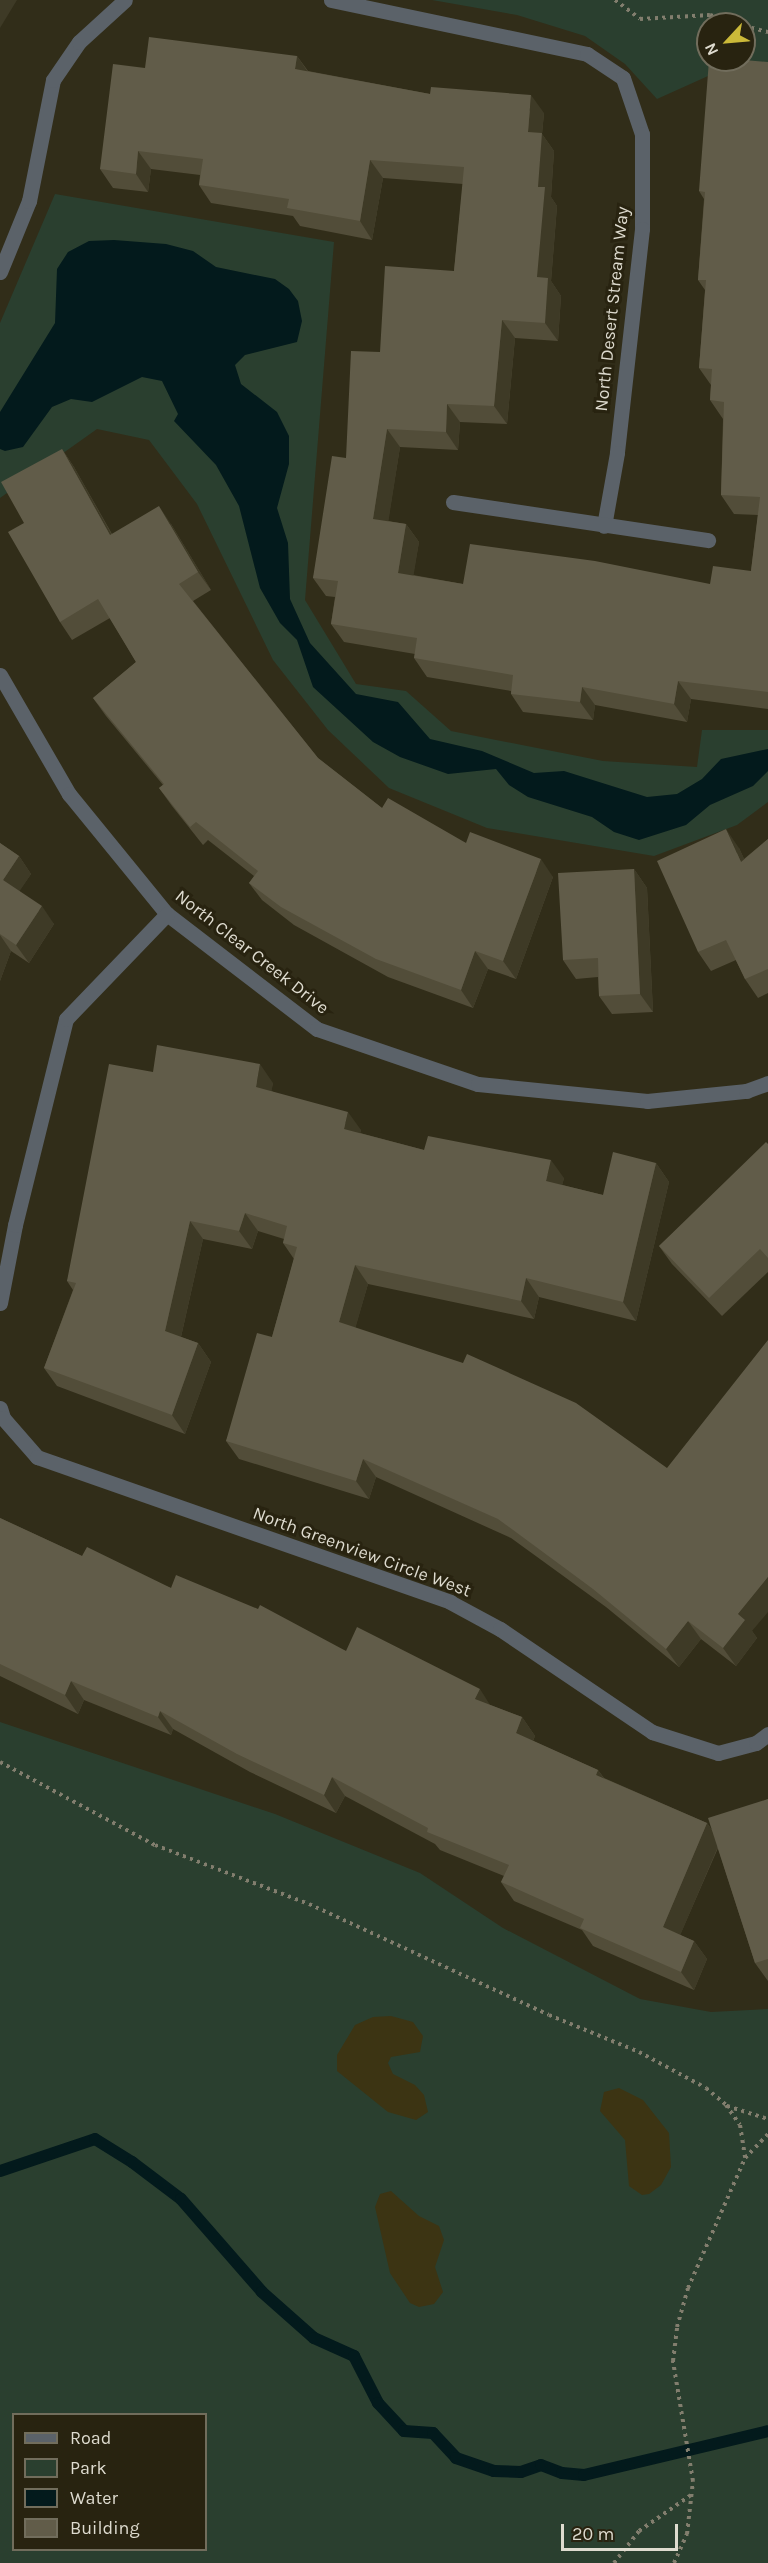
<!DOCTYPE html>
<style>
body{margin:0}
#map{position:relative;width:768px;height:2563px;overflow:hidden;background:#312d19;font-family:Karla,sans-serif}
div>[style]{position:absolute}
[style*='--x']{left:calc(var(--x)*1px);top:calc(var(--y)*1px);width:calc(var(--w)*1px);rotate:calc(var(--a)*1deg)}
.green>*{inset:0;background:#2a3f2f}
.sand>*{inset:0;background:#3c3413}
.water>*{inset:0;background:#031a1c}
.stream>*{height:12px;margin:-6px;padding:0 6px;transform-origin:6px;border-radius:6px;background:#031a1c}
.path>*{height:4px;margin-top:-2px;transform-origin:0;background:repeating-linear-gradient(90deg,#827e6e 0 3px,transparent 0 7.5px)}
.minor>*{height:15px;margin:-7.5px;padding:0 7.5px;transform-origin:7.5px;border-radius:7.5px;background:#5b6269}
.wall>*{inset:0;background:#524d39}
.shaded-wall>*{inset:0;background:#3e3a26}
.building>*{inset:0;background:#615c49}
span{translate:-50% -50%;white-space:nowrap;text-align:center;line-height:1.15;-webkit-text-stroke:6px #282310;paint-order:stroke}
.street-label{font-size:18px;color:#dedbcf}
.legend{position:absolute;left:12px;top:2413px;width:195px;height:138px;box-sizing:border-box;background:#282310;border:2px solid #716d5c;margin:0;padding:8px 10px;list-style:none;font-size:18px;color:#dedbcf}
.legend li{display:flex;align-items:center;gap:12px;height:30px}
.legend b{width:30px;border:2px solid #716d5c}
.north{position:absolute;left:696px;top:12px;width:60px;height:60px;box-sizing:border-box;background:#282310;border:2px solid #716d5c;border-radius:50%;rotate:244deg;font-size:16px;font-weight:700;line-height:24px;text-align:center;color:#dedbcf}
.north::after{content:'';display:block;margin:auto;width:21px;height:27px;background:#cbb939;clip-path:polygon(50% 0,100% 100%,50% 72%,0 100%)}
.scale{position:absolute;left:561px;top:2524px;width:117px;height:27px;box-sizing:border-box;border:3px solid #dedbcf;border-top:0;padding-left:8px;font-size:18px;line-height:21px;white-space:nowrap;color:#dedbcf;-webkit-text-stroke:4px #282310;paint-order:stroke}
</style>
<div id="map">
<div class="green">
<i style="clip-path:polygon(evenodd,432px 0,768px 0,768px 76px,717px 72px,657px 99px,625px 64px,585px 36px,517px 15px,432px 0,708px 24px,744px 24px,744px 60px,708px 60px,708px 24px)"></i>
<i style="clip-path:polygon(55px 194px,334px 242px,305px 600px,356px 684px,406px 691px,451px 731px,603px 761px,697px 767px,702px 730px,768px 730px,768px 802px,737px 825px,654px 856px,487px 828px,389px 788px,328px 730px,273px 660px,197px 504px,149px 440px,97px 429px,0 498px,0 323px)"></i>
<i style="clip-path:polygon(evenodd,0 1722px,275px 1814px,420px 1873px,503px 1928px,640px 1999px,711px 2012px,768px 2009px,768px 2563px,0 2563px,0 1722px,14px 2414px,206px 2414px,206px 2550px,14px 2550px,14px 2414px)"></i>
</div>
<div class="sand">
<i style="clip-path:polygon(391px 2016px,413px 2022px,423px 2036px,420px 2052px,391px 2057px,388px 2063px,393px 2074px,415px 2085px,424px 2095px,428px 2112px,416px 2120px,388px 2112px,337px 2071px,337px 2055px,355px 2025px,373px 2017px)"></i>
<i style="clip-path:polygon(619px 2088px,643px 2100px,669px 2133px,671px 2167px,661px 2185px,649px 2194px,642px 2195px,629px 2186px,625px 2140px,600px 2111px,604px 2092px)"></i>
<i style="clip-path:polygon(391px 2191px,419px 2216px,439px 2226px,444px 2240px,435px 2267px,443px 2292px,434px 2304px,419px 2307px,410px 2303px,390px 2273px,375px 2207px,380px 2194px)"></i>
</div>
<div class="water">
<i style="clip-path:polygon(114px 240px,166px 244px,193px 251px,216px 267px,275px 279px,289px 289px,298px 301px,302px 321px,297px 342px,245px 355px,235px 365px,241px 384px,277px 412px,289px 436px,289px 464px,277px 508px,288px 543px,290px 599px,310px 643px,356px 694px,398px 702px,430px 739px,482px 751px,534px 773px,564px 771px,647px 797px,677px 794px,702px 779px,721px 759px,768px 749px,768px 771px,753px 786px,710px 805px,686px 825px,639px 840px,614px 832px,592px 817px,528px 797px,509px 785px,496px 769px,448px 774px,400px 757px,373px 742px,313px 687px,297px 640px,280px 623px,260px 588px,239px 506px,216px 465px,174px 421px,178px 414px,162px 381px,142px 377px,92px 402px,71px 399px,52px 407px,23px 447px,5px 451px,0 449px,0 412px,55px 323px,57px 269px,68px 252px,89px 241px)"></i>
</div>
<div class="stream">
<i style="--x:0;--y:2171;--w:100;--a:-18.6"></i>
<i style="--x:95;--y:2139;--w:44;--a:31.9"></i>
<i style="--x:132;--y:2162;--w:61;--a:37.1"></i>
<i style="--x:181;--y:2199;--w:123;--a:48.9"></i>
<i style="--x:262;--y:2292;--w:69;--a:41.5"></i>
<i style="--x:314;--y:2338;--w:44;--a:24.2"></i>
<i style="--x:354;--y:2356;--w:53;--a:62.9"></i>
<i style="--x:378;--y:2403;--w:38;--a:47"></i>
<i style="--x:404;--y:2431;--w:29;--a:4"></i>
<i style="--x:433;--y:2433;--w:34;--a:47"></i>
<i style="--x:456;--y:2458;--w:40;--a:18.9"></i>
<i style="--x:494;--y:2471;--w:27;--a:2"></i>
<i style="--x:521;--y:2472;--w:21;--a:-19"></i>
<i style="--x:541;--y:2465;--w:22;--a:21"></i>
<i style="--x:562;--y:2473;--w:22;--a:5"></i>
<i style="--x:584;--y:2475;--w:189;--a:-13.4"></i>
</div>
<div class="path">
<i style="--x:615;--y:0;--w:31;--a:37"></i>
<i style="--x:640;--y:19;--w:70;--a:-3.3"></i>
<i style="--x:710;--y:15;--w:28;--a:18"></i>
<i style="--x:744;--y:26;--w:25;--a:14"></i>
<i style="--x:0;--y:1762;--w:176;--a:28.2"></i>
<i style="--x:155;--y:1845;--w:165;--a:21"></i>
<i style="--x:309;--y:1904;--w:264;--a:24.8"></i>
<i style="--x:549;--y:2015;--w:97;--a:22.3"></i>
<i style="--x:639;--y:2052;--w:76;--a:28.2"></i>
<i style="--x:706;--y:2088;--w:26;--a:40"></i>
<i style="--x:726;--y:2105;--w:24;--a:55"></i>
<i style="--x:740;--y:2125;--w:33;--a:81"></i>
<i style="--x:727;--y:2106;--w:43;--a:17.6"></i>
<i style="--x:614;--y:2563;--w:41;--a:-52"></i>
<i style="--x:639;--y:2531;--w:63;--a:-34.7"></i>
<i style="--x:674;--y:2563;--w:32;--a:-66"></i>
<i style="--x:687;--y:2534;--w:53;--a:-83.5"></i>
<i style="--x:693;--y:2481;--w:122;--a:-99.5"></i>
<i style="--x:673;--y:2361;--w:34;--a:-83"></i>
<i style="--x:677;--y:2327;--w:41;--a:-74.2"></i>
<i style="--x:688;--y:2288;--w:142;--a:-66.3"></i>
<i style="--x:745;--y:2158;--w:33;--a:-46"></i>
</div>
<div class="minor">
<i style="--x:331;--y:0;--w:262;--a:11.9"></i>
<i style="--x:587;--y:54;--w:43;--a:33.7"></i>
<i style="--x:623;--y:78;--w:59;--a:71.3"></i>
<i style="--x:642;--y:134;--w:95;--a:90"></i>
<i style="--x:642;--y:229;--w:225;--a:96.4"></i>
<i style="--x:617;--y:453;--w:74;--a:100.1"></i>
<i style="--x:0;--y:272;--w:77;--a:-67.8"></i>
<i style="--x:29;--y:201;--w:123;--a:-78.8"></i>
<i style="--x:53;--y:80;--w:46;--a:-55.6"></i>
<i style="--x:79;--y:42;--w:62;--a:-42.4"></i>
<i style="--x:453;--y:502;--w:258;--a:8.5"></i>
<i style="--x:0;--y:675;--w:138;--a:59.9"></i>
<i style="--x:69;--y:794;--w:155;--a:50.8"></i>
<i style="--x:167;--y:914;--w:189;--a:37.5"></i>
<i style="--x:317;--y:1029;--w:170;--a:18.9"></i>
<i style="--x:478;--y:1084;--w:170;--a:5.7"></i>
<i style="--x:647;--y:1101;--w:100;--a:-5.8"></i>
<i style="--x:746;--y:1091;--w:23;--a:-20"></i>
<i style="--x:0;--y:1303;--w:79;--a:-79.1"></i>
<i style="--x:15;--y:1225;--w:212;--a:-76.1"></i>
<i style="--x:66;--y:1019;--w:146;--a:-46.1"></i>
<i style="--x:0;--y:1408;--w:10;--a:73"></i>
<i style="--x:3;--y:1418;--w:52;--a:48.9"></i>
<i style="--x:37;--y:1457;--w:438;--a:19.3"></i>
<i style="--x:450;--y:1602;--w:57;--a:28.4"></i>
<i style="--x:500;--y:1629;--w:184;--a:34.1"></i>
<i style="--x:652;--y:1732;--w:69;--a:17.7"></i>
<i style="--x:718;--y:1753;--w:39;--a:-15"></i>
<i style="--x:756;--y:1743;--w:15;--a:-37"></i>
</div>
<div class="wall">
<i style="clip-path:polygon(297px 56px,308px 71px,430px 94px,544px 113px,542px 134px,554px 151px,551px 197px,557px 206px,551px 281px,561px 296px,558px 341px,515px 338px,507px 424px,460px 422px,458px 450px,400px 447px,388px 521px,406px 524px,419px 542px,413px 575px,463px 584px,710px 584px,751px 571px,758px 515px,734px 514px,721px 495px,723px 419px,710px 400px,711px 385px,699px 368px,705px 290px,698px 280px,704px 199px,699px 191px,768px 62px,768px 709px,691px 699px,687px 722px,595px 705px,593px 720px,523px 712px,511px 694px,511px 691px,427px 677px,414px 658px,415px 654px,344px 642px,331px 624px,335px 597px,326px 596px,313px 578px,346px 458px,380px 352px,454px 271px,463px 184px,383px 178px,372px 240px,300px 226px,293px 216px,211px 203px,199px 185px,200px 175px,151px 169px,148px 192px,113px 188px,100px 169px,145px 68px)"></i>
<i style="clip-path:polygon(62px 449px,74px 467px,112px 534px,171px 524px,211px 590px,193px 601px,318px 758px,382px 808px,466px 843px,553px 877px,516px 979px,488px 969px,473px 1008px,388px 977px,294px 925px,262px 900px,249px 883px,254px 876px,208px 840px,203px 845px,172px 806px,159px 788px,163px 785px,106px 716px,93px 698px,136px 662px,110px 618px,72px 640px,60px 622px,24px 523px)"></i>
<i style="clip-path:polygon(768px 839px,768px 993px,758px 998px,745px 979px,736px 960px,711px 971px,698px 952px,739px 848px,744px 859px)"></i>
<i style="clip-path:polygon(0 843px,19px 856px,31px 874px,19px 891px,54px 924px,29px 963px,11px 951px,0 981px)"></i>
<i style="clip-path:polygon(634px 869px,647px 888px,653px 1012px,612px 1014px,599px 996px,598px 977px,576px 979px,563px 960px)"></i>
<i style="clip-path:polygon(153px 1072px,273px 1083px,271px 1091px,361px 1130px,360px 1133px,424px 1150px,564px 1178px,562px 1185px,603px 1195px,656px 1163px,669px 1182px,636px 1321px,539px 1297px,534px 1319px,368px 1284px,355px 1328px,752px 1631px,757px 1638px,736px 1666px,701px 1639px,679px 1667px,606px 1607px,511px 1538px,376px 1477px,369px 1499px,239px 1459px,226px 1441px,272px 1337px,294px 1259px,283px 1243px,284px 1239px,258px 1231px,252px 1249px,203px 1239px,181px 1337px,198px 1343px,211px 1362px,185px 1434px,57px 1386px,44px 1368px,73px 1290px,67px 1281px)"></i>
<i style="clip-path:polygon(768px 1144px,768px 1272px,722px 1316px,672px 1264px,659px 1246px)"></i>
<i style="clip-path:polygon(0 1518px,82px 1556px,346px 1651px,522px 1717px,535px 1736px,533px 1741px,598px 1770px,604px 1778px,707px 1823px,712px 1830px,768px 1799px,768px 1981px,755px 1963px,718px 1848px,680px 1935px,694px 1941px,707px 1959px,694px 1990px,593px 1946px,582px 1930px,514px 1901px,501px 1882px,504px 1876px,440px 1850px,435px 1844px,345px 1796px,336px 1813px,250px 1772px,173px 1729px,171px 1735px,84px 1700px,78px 1714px,0 1676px)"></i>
</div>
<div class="shaded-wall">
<i style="clip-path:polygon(0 0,17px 0,0 28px)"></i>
<i style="clip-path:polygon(297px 56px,310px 75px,295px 69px)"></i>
<i style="clip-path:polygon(531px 95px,544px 113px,542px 134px,554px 151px,551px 197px,557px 206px,551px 281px,561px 296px,558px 341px,545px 323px,537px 277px,538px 187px,528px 132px)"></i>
<i style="clip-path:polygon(138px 151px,151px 169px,148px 192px,136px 174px)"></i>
<i style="clip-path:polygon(370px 160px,383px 178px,372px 240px,360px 221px)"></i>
<i style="clip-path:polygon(502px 320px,515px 338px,507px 424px,494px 406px)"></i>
<i style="clip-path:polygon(447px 404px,460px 422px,458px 450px,446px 432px)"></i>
<i style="clip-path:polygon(387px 429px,400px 447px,386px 537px,373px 519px)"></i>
<i style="clip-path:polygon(62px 449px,74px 467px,122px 553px,110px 535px)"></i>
<i style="clip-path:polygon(159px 506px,171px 524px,211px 590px,198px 572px)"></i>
<i style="clip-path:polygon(406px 524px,419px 542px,411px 591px,398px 573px)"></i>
<i style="clip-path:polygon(678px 681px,691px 699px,687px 722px,674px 704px)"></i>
<i style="clip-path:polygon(582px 687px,595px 705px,593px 720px,580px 702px)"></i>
<i style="clip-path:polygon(726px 829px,739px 848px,754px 880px,741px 862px)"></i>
<i style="clip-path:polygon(19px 856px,31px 874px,15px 898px,3px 880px)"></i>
<i style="clip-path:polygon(541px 859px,553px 877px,516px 979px,503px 961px)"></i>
<i style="clip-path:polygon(634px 869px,647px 888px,653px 1012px,640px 994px)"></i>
<i style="clip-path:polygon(42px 906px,54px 924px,29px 963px,16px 945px)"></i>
<i style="clip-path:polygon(0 935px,11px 951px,0 981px)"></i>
<i style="clip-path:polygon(475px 951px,488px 969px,473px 1008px,461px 990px)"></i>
<i style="clip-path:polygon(260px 1064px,273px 1083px,269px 1106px,256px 1087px)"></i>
<i style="clip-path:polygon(348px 1112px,361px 1130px,357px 1147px,344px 1129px)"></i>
<i style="clip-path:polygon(551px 1160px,564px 1178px,559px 1199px,546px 1181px)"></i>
<i style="clip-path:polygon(656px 1163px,669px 1182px,636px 1321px,623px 1302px)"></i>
<i style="clip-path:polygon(245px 1213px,258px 1231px,252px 1249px,239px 1231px)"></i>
<i style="clip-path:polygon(190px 1221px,203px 1239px,178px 1350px,165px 1331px)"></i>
<i style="clip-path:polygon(355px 1265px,368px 1284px,352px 1340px,339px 1322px)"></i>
<i style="clip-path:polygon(526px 1278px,539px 1297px,534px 1319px,521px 1301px)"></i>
<i style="clip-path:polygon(198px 1343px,211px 1362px,185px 1434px,172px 1415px)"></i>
<i style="clip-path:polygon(363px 1459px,376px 1477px,369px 1499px,356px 1481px)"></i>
<i style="clip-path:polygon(768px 1577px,768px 1612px,752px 1631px,757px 1638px,736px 1666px,723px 1648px,738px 1614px)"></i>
<i style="clip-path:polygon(688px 1621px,701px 1639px,679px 1667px,666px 1649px)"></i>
<i style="clip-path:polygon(71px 1681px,84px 1700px,78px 1714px,65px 1695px)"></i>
<i style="clip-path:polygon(480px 1689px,492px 1708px,475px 1699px)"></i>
<i style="clip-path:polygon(160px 1711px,173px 1729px,171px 1735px,158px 1717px)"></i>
<i style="clip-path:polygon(522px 1717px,535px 1736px,528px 1752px,516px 1733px)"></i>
<i style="clip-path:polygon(598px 1770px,611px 1789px,596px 1775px)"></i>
<i style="clip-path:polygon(332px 1777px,345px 1796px,336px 1813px,324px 1795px)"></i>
<i style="clip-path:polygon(707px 1823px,720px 1842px,676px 1945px,663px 1927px)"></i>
<i style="clip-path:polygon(694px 1941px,707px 1959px,694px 1990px,681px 1972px)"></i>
</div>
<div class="building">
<i style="clip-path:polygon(149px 37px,297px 56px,295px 69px,430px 94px,431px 87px,531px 95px,528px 132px,542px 133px,538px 187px,545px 187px,537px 277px,548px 278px,545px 323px,502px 320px,494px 406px,447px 404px,446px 432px,387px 429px,373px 519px,406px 524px,398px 573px,463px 584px,470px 544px,595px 561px,710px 584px,713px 566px,751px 571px,760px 497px,721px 495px,724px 402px,710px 400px,712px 369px,699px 368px,706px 280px,698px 280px,705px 192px,699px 191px,709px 60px,744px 60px,768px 62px,768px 692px,678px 681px,674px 704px,582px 687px,580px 702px,511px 694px,513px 675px,414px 658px,417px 638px,331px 624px,338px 581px,313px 578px,332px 456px,346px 458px,351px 351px,380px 352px,385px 266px,454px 271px,464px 167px,370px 160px,360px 221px,287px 208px,289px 199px,199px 185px,203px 159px,138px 151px,136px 174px,100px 169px,113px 64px,145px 68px)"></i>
<i style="clip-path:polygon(62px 449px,110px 535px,159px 506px,198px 572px,179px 584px,318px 758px,382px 808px,388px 798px,466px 843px,470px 832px,541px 859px,503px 961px,475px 951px,461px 990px,376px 959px,281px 907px,249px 883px,258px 871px,196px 822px,190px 827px,159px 788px,164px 784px,93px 698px,136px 662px,98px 599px,60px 622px,8px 532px,24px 523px,1px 482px)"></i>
<i style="clip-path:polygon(726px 829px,741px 862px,768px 839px,768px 969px,745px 979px,726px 940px,698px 952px,657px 861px)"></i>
<i style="clip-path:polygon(0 843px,19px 856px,3px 880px,42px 906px,16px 945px,0 934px)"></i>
<i style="clip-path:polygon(634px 869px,640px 994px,599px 996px,598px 958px,563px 960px,558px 873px)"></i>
<i style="clip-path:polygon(157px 1045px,260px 1064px,256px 1087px,348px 1112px,344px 1129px,424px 1150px,428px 1136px,551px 1160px,546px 1181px,603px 1195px,613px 1152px,656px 1163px,623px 1302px,526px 1278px,521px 1301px,355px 1265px,339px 1322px,463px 1363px,467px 1354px,576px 1403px,667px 1468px,768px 1340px,768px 1577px,738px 1614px,745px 1620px,723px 1648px,688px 1621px,666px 1649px,593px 1589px,498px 1519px,363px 1459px,356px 1481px,226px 1441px,257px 1333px,272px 1337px,297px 1247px,283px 1243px,287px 1226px,245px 1213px,239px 1231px,190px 1221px,165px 1331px,198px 1343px,172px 1415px,44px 1368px,76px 1283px,67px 1281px,109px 1064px,153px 1072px)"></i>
<i style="clip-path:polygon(766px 1142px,768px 1144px,768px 1258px,760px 1249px,709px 1298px,659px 1246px)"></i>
<i style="clip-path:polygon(0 1518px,82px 1556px,87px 1547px,171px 1588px,176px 1575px,258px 1609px,260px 1605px,346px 1651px,357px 1627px,480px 1689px,475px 1699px,522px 1717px,516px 1733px,598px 1770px,596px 1775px,707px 1823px,663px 1927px,694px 1941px,681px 1972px,580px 1928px,584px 1919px,501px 1882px,509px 1865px,427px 1832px,428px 1828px,332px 1777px,324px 1795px,237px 1754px,160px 1711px,158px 1717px,71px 1681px,65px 1695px,0 1664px)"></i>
<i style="clip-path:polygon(768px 1799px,768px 1959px,755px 1963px,708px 1818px)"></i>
</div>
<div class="street-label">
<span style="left:612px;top:309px;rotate:-84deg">North Desert Stream Way</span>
<span style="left:252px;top:952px;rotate:38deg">North Clear Creek Drive</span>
<span style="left:362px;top:1552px;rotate:20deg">North Greenview Circle West</span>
</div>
<ul class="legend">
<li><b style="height:8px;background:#5b6269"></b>Road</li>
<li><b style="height:16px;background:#2a3f2f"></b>Park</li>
<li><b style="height:16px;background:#031a1c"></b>Water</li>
<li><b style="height:16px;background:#615c49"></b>Building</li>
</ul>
<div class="north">N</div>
<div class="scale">20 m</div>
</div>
